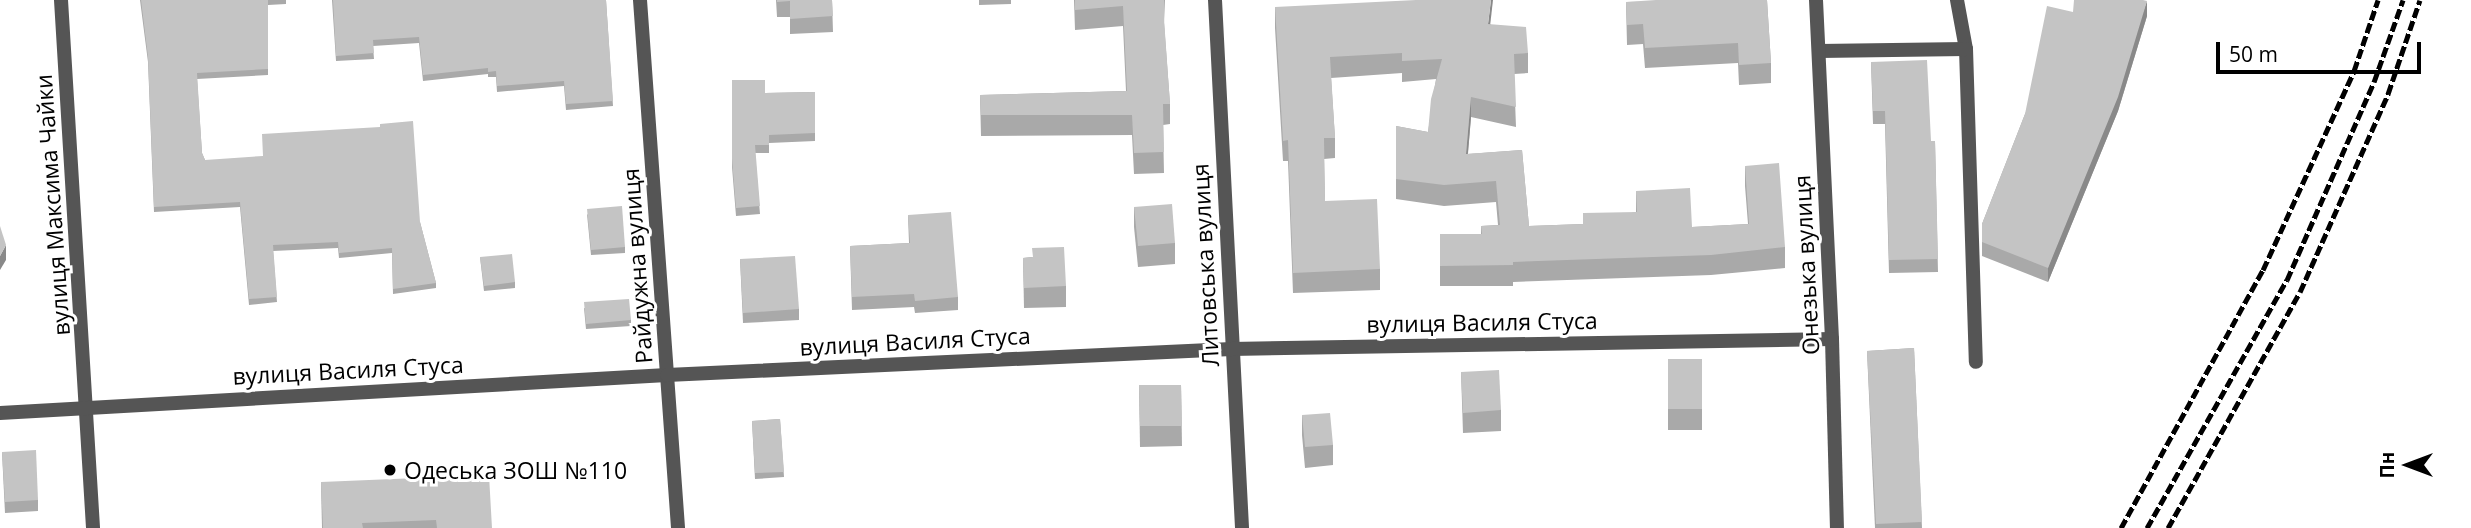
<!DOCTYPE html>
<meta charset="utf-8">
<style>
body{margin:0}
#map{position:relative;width:2471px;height:528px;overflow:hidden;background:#fff;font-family:"Open Sans",sans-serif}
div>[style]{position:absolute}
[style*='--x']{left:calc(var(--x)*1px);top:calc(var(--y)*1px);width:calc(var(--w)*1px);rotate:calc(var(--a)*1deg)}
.lane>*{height:14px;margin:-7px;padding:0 7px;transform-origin:7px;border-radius:7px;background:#555}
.street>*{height:14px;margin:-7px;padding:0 7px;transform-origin:7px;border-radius:7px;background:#555}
.rail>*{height:5px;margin-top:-2.5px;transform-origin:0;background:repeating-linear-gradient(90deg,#000 0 10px,transparent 0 13.5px)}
.wall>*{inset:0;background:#a9a9a9}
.shaded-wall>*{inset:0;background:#898989}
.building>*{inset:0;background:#c4c4c4}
.dots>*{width:19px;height:19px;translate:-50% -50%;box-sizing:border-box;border:4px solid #fff;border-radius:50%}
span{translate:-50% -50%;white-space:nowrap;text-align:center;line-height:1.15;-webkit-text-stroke:6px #fff;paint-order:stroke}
.street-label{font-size:23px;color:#000}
.poi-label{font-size:23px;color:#000}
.left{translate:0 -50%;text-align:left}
.north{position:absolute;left:2373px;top:430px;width:70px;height:70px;-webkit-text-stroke:5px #fff;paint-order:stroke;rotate:270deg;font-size:19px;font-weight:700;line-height:28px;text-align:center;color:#000}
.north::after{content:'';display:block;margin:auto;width:24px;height:32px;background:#000;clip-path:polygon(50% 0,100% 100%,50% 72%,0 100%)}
.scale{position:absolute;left:2216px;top:42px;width:205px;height:32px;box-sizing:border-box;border:4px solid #000;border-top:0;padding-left:9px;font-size:21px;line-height:24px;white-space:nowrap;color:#000;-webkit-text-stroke:5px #fff;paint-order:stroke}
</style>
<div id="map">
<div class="lane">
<i style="--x:1957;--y:0;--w:50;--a:79.6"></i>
<i style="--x:1966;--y:49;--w:313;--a:88.2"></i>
<i style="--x:1819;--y:51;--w:147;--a:-0.8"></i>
</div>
<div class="street">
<i style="--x:61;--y:0;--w:529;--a:86.53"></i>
<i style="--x:640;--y:0;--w:529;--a:85.88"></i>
<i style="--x:1215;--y:0;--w:529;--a:87.07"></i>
<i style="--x:1816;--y:0;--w:339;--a:87.3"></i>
<i style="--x:1832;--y:339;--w:189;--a:88.5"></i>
<i style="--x:0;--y:413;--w:668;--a:-3.26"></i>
<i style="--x:667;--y:375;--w:565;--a:-2.64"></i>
<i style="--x:1231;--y:349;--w:601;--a:-0.95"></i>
</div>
<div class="rail">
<i style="--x:2121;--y:528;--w:294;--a:-61.2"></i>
<i style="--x:2263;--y:270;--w:219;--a:-65.4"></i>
<i style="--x:2354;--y:71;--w:75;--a:-71.3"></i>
<i style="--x:2147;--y:528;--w:285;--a:-60.6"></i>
<i style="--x:2287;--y:280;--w:216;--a:-66.3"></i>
<i style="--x:2374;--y:82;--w:87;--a:-70.5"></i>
<i style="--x:2168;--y:528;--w:270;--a:-60.8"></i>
<i style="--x:2300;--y:292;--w:217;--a:-66"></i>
<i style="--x:2388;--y:94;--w:99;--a:-71.2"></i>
</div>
<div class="wall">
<i style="clip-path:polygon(140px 0,286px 0,286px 4px,268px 5px,268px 75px,197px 79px,202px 153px,205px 160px,420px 222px,436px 283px,436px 288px,393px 294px,392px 253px,339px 258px,338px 248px,273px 251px,277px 302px,249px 305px,240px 207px,154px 212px,148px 62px)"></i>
<i style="clip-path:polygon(332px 0,606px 0,613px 106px,566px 110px,564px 86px,497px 92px,496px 77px,488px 77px,488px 74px,423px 81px,419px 43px,373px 46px,374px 59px,336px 61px)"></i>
<i style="clip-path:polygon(776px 0,832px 0,833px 32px,790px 34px,790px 17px,777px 17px)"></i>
<i style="clip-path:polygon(979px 0,1011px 0,1011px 4px,979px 5px)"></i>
<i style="clip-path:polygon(1074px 0,1165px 0,1164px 23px,1170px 104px,1170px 124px,1163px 125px,1164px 173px,1134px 174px,1132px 135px,981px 136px,980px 95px,1126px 91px,1123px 26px,1075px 30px)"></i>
<i style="clip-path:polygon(1767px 0,1771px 63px,1771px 83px,1739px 85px,1738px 63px,1645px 68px,1643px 44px,1627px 45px,1626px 2px)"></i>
<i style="clip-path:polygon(1275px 7px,1490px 24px,1528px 53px,1528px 73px,1514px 74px,1516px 127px,1471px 117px,1468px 154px,1522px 150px,1529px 226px,1583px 224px,1636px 212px,1636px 191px,1692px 227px,1748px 224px,1745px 186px,1745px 166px,1785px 247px,1785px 268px,1711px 275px,1513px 282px,1513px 286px,1440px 286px,1440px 234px,1481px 234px,1481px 226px,1498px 225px,1496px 202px,1444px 206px,1396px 199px,1396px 126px,1428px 132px,1436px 79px,1402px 82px,1402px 73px,1331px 78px,1335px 138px,1335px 158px,1324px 159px,1325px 201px,1380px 269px,1380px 290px,1293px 293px,1288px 161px,1283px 161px,1275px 28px)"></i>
<i style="clip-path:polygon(2073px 12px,2147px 16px,2118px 111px,2048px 282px,1982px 256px,1982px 224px,2025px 114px)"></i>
<i style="clip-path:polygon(1871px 62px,1931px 141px,1935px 141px,1938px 272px,1889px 273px,1885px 124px,1873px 124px)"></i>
<i style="clip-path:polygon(732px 80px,765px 93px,815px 92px,815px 141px,769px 143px,769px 153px,755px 153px,760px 214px,736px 216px,732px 167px)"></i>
<i style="clip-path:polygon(1134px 207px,1175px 243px,1175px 264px,1138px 267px,1134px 227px)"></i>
<i style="clip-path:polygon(587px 214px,625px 247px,625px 253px,591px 255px)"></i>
<i style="clip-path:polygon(908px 215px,958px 297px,958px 310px,915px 313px,914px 307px,852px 310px,850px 246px,909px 243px)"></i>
<i style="clip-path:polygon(480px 257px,515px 282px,515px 288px,484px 291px)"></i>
<i style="clip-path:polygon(1032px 257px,1066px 286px,1066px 307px,1024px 308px,1023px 258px)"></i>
<i style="clip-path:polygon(740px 259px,799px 309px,799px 320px,743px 323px)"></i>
<i style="clip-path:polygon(584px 308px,631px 320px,631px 326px,586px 329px)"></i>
<i style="clip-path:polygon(1914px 348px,1922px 528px,1875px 528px,1867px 351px)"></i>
<i style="clip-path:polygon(1668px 359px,1702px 359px,1702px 430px,1668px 430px)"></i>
<i style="clip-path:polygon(1461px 372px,1501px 410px,1501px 431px,1463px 433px)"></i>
<i style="clip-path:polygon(1139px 385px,1181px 385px,1182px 446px,1140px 447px)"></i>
<i style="clip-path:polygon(1302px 415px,1333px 445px,1333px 465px,1305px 468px,1302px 435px)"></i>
<i style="clip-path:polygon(780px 419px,784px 477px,755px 479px,752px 421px)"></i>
<i style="clip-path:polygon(2px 452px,38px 500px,38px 511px,5px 513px)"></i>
<i style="clip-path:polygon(321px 482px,492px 528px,322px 528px)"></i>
</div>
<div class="shaded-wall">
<i style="clip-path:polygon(1491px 0,1493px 0,1488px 44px,1488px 24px)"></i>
<i style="clip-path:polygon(2147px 1px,2147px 16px,2118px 111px,2048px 282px,2048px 268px)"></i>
<i style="clip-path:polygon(1471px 97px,1471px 117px,1466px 174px,1466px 154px)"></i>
<i style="clip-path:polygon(6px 245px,6px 260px,0 270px,0 256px)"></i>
</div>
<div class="building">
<i style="clip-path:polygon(141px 0,268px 0,268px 69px,197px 73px,202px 153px,205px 160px,263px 156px,262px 134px,380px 127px,380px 124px,413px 121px,420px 222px,436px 283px,393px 289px,392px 248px,339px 253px,338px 242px,273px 245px,277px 297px,249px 299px,240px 202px,154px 207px,148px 57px)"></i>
<i style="clip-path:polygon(333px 0,606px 0,613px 101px,566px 104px,564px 81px,497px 86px,496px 71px,488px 72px,488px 68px,423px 75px,419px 37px,373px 40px,374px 53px,336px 56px)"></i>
<i style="clip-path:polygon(777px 0,832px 0,833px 16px,790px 19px,790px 1px,777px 2px)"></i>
<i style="clip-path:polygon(1075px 0,1164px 0,1164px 19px,1170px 104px,1163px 104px,1164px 152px,1134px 153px,1132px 115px,981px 115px,980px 95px,1127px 91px,1123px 6px,1075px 10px)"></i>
<i style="clip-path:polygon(1416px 0,1491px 0,1488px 24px,1526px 27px,1528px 53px,1514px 54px,1516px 107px,1471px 97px,1466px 154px,1522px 150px,1529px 226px,1583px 224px,1583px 213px,1637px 212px,1636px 191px,1690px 188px,1692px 227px,1749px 224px,1745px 166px,1779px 163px,1785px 247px,1711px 255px,1513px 262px,1513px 265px,1440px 266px,1440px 234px,1482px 234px,1481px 226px,1500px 225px,1496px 181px,1444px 185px,1396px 179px,1396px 126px,1428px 132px,1431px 99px,1442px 59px,1402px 61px,1402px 53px,1330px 57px,1335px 138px,1324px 138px,1325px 201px,1377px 199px,1380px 269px,1293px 273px,1288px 140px,1283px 141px,1275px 7px)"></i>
<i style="clip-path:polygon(1656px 0,1767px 0,1771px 63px,1739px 65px,1738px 43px,1645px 48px,1643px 24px,1627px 25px,1626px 2px)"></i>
<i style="clip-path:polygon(2074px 0,2143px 0,2147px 1px,2118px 97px,2048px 268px,1982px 242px,1982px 224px,2025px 114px,2047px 6px,2073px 12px)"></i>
<i style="clip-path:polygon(1927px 60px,1931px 141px,1935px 141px,1938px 259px,1889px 260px,1885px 111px,1873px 111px,1871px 62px)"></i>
<i style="clip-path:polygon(732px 80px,765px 80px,765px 93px,815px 92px,815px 133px,769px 135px,769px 145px,755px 145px,760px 206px,736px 208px,732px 159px)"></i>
<i style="clip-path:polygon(1172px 204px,1175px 243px,1138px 246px,1134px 207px)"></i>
<i style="clip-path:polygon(622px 206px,625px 247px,591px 250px,587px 209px)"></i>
<i style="clip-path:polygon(951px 212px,958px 297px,915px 301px,914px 294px,852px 297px,850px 246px,910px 243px,908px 215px)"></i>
<i style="clip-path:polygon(0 226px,6px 245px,0 256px)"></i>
<i style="clip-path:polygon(1064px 247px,1066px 286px,1024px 288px,1023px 258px,1033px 257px,1032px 248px)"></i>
<i style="clip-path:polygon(512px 254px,515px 282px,484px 286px,480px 257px)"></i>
<i style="clip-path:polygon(795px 256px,799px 309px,743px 313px,740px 259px)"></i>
<i style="clip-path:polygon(629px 299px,631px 320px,586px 324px,584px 302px)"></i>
<i style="clip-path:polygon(1914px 348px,1922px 522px,1876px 524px,1867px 351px)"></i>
<i style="clip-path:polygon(1668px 359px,1702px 359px,1702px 409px,1668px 409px)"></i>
<i style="clip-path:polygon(1499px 370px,1501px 410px,1463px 413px,1461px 372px)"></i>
<i style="clip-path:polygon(1139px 385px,1181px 385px,1182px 426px,1140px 426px)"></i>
<i style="clip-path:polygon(1330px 413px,1333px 445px,1305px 447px,1302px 415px)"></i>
<i style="clip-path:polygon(780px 419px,784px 472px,755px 473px,752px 421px)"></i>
<i style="clip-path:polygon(36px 450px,38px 500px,5px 502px,2px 452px)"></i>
<i style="clip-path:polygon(489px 475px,492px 528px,437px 528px,436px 520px,362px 523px,363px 528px,323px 528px,321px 482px)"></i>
</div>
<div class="dots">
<i style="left:390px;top:470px;background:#000"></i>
</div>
<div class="street-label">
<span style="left:52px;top:205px;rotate:-94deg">вулиця Максима Чайки</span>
<span style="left:1205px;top:265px;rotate:-93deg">Литовська вулиця</span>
<span style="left:1806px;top:265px;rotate:-93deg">Онезька вулиця</span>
<span style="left:637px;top:266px;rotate:-94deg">Райдужна вулиця</span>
<span style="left:1482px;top:322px;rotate:-1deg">вулиця Василя Стуса</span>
<span style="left:915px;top:341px;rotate:-3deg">вулиця Василя Стуса</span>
<span style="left:348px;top:370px;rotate:-3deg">вулиця Василя Стуса</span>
</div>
<div class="poi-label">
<span class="left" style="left:404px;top:470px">Одеська ЗОШ №110</span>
</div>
<div class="north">Пн</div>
<div class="scale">50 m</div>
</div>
